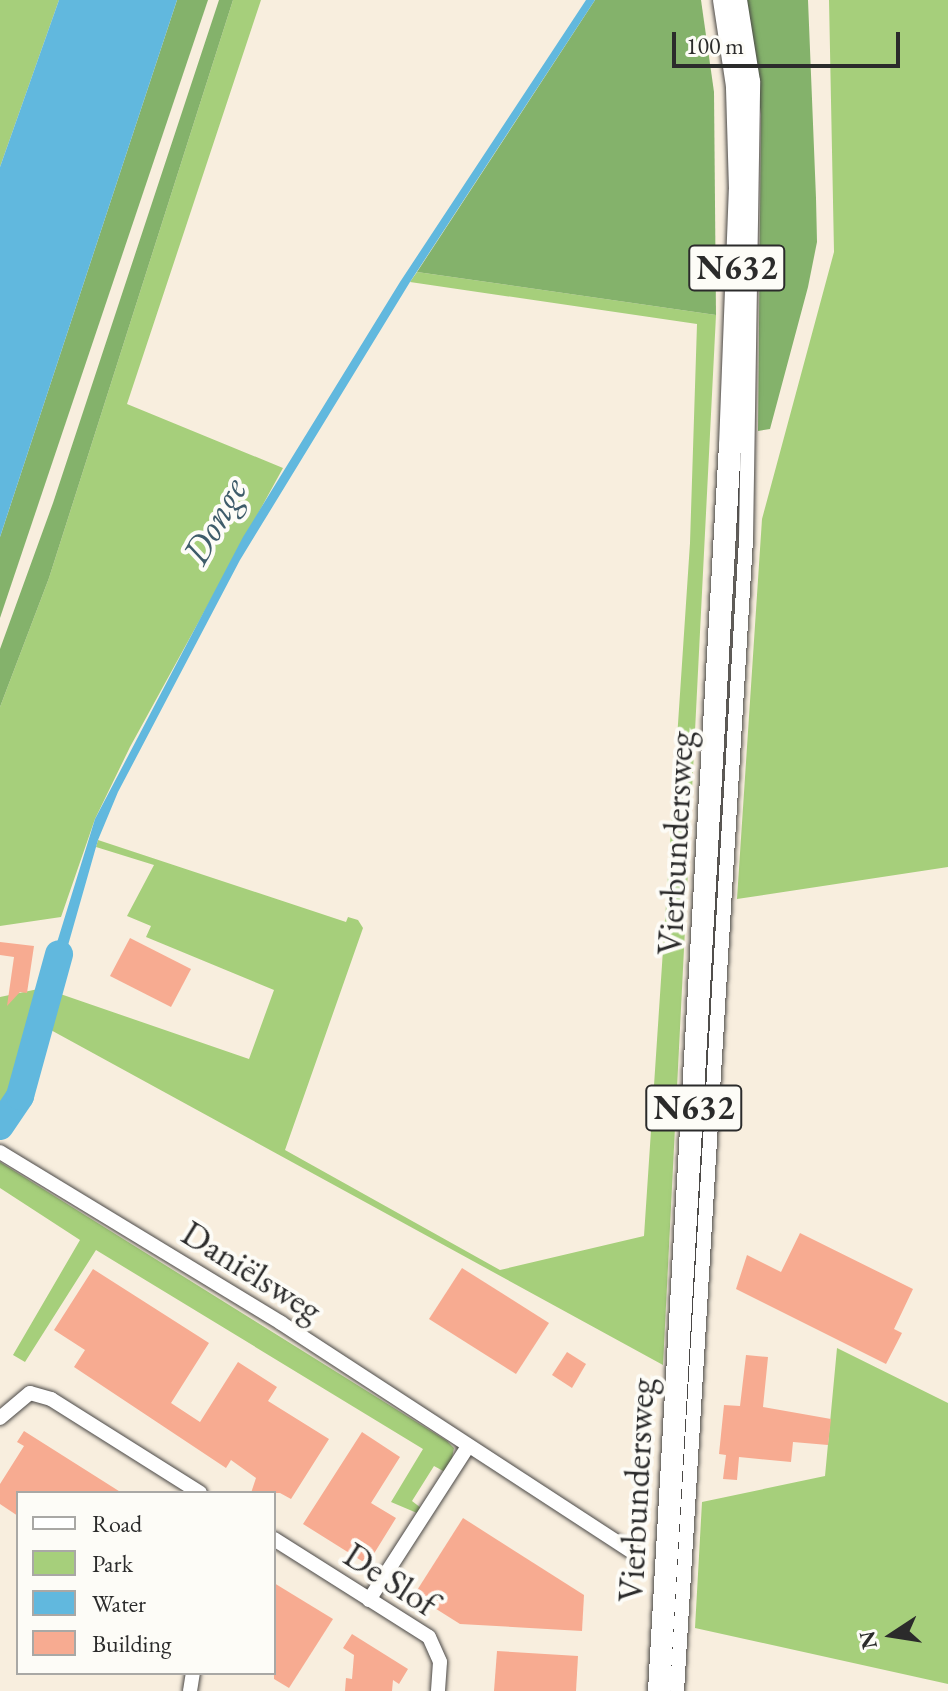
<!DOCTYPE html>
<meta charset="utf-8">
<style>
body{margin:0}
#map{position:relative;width:948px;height:1691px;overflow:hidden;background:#f8eede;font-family:"EB Garamond",serif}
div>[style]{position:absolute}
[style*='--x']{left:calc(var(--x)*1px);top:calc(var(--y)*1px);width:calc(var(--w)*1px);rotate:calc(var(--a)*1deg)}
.green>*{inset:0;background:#a6cf7b}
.forest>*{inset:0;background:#84b26b}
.water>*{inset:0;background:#61b8de}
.river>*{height:28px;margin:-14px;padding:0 14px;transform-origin:14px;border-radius:14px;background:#61b8de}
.building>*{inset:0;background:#f7ab91}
.roads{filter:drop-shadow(0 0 2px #4a4846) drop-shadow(0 0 2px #4a4846)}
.minor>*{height:14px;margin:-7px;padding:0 7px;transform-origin:7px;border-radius:7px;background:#fff}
.primary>*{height:22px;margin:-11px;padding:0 11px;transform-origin:11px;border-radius:11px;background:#fff}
span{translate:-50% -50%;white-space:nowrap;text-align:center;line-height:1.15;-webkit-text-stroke:8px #fdfcf7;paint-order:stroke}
.shield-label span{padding:2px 6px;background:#fdfcf7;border:2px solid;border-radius:6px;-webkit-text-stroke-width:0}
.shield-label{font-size:34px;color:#2b2b2b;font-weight:700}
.street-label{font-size:36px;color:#2b2b2b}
.water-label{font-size:38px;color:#3e5c6a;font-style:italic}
.legend{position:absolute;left:16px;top:1491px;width:260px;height:184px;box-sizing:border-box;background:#fdfcf7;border:2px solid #a9a8a5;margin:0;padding:10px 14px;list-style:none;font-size:24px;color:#2b2b2b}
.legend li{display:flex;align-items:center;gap:16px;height:40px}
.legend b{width:40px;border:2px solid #a9a8a5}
.north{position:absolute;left:852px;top:1595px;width:80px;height:80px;-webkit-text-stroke:6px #fdfcf7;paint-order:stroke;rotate:258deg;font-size:22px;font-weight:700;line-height:32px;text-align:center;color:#2b2b2b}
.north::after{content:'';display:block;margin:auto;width:28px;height:36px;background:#2b2b2b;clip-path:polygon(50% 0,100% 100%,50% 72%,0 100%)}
.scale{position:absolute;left:672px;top:32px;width:228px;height:36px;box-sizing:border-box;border:4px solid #2b2b2b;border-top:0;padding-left:10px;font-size:24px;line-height:28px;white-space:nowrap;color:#2b2b2b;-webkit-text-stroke:6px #fdfcf7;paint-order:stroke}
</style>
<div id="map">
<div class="green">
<i style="clip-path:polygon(0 0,59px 0,0 167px)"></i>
<i style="clip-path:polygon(233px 0,261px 0,127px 404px,283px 468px,130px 747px,95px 819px,61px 917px,0 926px,0 707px,49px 578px)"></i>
<i style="clip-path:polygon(829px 0,948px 0,948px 867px,737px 899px,762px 519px,834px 252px)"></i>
<i style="clip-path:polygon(417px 272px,716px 315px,663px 1365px,38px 1023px,16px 1104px,0 1128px,0 997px,43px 988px,249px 1059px,274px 990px,146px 937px,151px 926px,127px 916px,154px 865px,96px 847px,98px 840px,346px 922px,348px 917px,358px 920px,363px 928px,285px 1150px,500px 1270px,644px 1236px,690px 543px,697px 324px,410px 282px)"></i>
<i style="clip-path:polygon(0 1162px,447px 1441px,454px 1448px,452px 1458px,445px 1472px,434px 1466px,412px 1501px,421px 1508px,417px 1513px,391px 1502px,423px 1449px,96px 1250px,25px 1362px,13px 1355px,80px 1240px,0 1188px)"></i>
<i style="clip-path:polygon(837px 1348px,948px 1403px,948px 1684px,695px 1628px,702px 1502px,825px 1476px)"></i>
</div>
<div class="forest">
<i style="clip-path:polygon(177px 0,208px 0,0 618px,0 537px)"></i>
<i style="clip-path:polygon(219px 0,233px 0,49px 578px,0 707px,0 649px,53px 503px)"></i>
<i style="clip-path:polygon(595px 0,701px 0,714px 92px,716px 315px,417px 272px)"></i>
<i style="clip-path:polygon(744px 0,808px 0,816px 198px,817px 242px,808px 287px,770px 429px,758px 431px,761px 114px)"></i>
</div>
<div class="water">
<i style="clip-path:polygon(59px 0,177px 0,0 537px,0 167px)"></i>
<i style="clip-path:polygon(586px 0,595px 0,410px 282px,240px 560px,118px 792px,98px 840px,55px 991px,43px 988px,95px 819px,243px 537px,400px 282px)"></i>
</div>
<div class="river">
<i style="--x:0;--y:1126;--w:36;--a:-56"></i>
<i style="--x:20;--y:1096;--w:147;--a:-74.6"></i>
</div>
<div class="building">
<i style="clip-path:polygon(130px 938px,191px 969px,171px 1007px,110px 976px)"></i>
<i style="clip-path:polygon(0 942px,34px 946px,27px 993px,20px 992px,7px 1006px,14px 957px,0 955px)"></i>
<i style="clip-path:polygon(800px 1233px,913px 1289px,894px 1329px,902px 1333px,886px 1364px,736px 1289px,747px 1255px,781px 1272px)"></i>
<i style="clip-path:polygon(462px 1268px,549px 1323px,516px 1374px,429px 1319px)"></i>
<i style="clip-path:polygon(93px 1269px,209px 1343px,171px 1403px,200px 1422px,238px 1362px,277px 1387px,268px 1401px,329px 1439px,291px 1499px,280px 1493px,251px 1493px,256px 1478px,231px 1460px,226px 1468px,74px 1367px,85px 1350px,54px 1330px)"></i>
<i style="clip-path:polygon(567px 1352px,586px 1364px,572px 1388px,552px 1375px)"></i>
<i style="clip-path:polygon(746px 1355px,768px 1357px,763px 1407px,831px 1419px,828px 1445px,793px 1442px,791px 1462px,739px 1457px,737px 1480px,723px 1479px,726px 1455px,719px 1454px,724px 1405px,740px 1406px)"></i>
<i style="clip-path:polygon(24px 1431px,122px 1493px,18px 1493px,18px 1516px,0 1504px,0 1484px,24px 1446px,17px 1442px)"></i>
<i style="clip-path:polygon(362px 1432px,400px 1457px,371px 1503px,396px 1518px,370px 1560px,362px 1561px,303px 1524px)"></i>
<i style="clip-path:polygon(463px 1518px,584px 1595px,582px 1631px,460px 1624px,414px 1595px)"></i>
<i style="clip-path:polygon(274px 1583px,333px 1619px,289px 1688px,274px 1679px)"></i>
<i style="clip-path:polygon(352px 1634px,408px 1669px,399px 1684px,393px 1680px,392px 1691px,345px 1691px,346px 1678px,352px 1679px,354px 1655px,343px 1648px)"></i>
<i style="clip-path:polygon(497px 1651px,578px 1656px,576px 1691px,494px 1691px)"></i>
</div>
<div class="roads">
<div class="minor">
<i style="--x:0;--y:1152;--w:329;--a:31.3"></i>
<i style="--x:281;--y:1323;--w:419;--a:33.1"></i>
<i style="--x:0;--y:1418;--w:39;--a:-40"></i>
<i style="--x:30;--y:1393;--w:22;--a:16"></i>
<i style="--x:51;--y:1399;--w:176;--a:32.2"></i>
<i style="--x:274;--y:1539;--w:183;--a:32.3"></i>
<i style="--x:429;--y:1637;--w:27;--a:66"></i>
<i style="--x:440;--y:1662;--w:29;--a:94"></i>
<i style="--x:369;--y:1600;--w:181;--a:-57.2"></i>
<i style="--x:190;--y:1691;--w:18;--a:-81"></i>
<i style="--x:677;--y:1691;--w:1154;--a:-86.57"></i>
<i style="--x:746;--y:539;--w:458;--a:-89.1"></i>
<i style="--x:753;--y:81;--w:82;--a:-99.1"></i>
</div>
<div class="primary">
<i style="--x:659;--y:1691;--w:1247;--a:-86.74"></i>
<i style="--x:730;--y:446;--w:256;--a:-87.8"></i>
<i style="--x:740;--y:190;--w:104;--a:-91.7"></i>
<i style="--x:737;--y:86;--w:87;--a:-98.6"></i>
</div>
</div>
<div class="shield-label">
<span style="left:737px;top:268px">N632</span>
<span style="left:694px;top:1108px">N632</span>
</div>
<div class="street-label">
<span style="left:675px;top:843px;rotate:-87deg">Vierbundersweg</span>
<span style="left:252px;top:1271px;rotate:32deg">Daniëlsweg</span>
<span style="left:636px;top:1490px;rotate:-87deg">Vierbundersweg</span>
<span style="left:391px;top:1579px;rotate:33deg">De Slof</span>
</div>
<div class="water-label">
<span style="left:214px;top:521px;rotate:-61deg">Donge</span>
</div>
<ul class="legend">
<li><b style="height:10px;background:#fff"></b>Road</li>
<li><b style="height:22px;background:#a6cf7b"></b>Park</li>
<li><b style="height:22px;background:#61b8de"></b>Water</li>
<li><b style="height:22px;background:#f7ab91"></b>Building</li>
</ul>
<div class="north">N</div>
<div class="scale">100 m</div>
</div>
